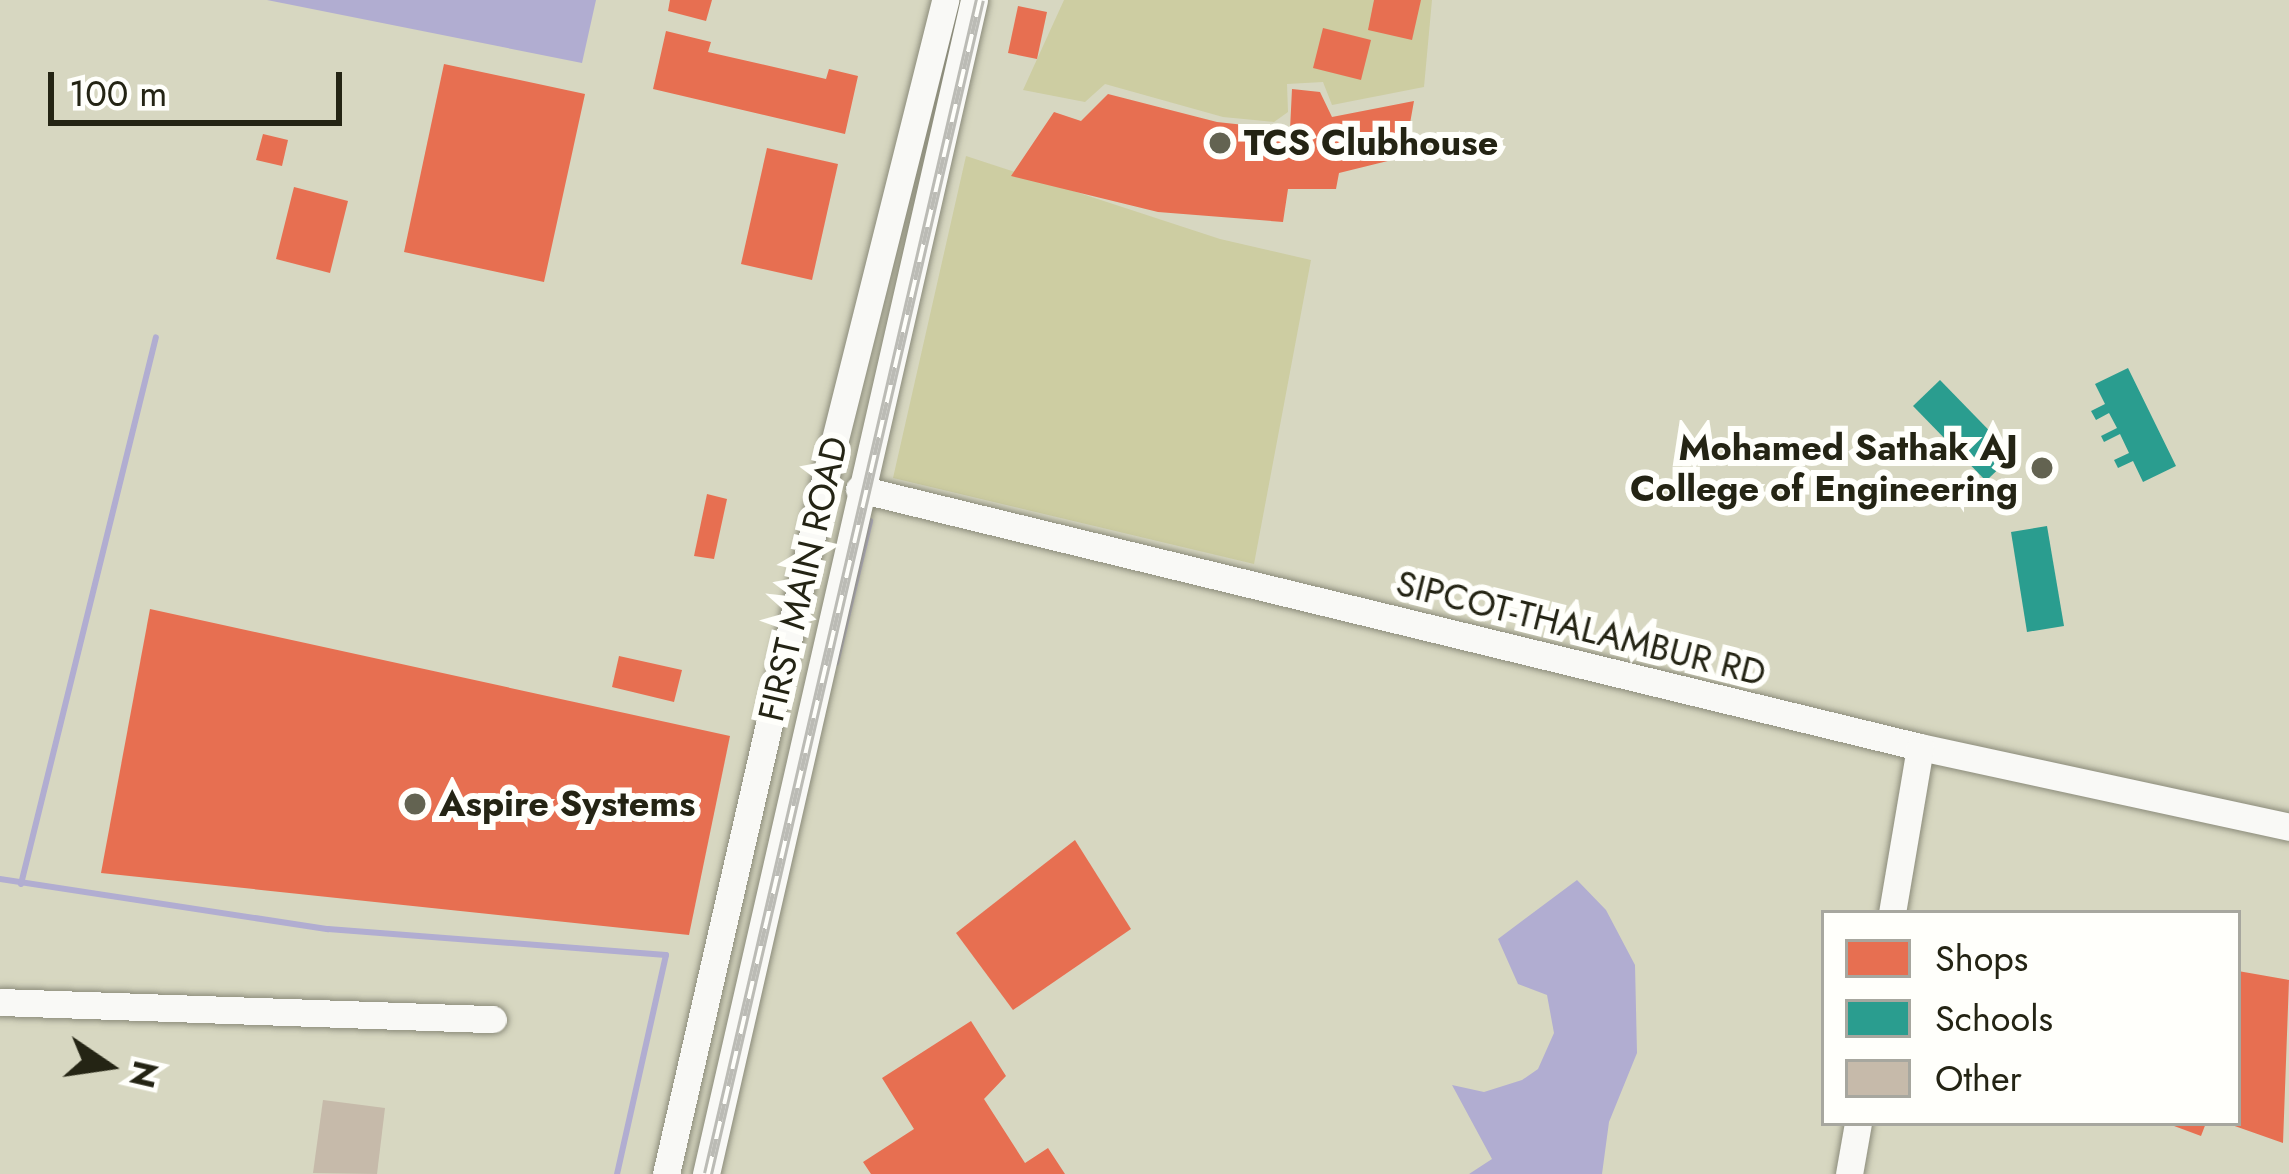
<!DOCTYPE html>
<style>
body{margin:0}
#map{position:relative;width:2289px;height:1174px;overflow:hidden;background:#d7d7c1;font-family:Jost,sans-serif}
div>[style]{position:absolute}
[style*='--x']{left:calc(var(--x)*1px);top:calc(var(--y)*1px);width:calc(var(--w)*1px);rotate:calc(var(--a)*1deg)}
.green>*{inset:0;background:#cdcda2}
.water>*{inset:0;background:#b1add1}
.shops>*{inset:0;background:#e76f51}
.schools>*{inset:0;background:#2a9d8f}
.stream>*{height:6px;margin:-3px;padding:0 3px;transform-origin:3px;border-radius:3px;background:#b1add1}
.building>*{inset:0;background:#c6baaa}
.roads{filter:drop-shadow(0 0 3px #8b8b7a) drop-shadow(0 0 3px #8b8b7a)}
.minor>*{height:27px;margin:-13.5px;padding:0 13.5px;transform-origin:13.5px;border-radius:13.5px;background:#f9f9f6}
.rail>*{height:10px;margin-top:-5px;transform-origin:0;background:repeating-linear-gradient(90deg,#fffffb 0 18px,#bbbbb5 0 36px);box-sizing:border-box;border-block:3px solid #bbbbb5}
.dots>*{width:33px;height:33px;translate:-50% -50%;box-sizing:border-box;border:6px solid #fffffb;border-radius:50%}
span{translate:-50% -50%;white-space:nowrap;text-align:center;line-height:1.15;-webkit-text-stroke:12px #fffffb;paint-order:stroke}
.poi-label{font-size:36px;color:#242414;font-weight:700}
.left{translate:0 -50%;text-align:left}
.right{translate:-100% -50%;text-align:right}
.street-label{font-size:36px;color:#242414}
.legend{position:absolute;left:1821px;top:910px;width:420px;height:216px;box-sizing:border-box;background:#fffffb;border:3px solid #a7a79f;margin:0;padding:15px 21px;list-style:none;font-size:36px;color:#242414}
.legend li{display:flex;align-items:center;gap:24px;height:60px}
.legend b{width:60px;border:3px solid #a7a79f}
.north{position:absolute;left:48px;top:1006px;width:120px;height:120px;-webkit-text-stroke:9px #fffffb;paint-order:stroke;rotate:103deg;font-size:33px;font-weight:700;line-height:48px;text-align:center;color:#242414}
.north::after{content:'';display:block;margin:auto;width:42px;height:54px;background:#242414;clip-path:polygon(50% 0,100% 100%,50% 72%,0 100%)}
.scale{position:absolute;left:48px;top:72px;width:294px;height:54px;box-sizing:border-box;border:6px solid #242414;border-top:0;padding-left:15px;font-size:36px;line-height:42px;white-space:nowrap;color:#242414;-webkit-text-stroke:9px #fffffb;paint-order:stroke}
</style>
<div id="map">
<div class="green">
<i style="clip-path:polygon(1064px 0,1432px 0,1424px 87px,1332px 105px,1323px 82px,1287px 84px,1288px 112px,1274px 122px,1223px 117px,1105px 84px,1085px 102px,1023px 90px)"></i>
<i style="clip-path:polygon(966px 156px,1220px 239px,1311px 260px,1254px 564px,893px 478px)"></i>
</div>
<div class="water">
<i style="clip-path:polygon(267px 0,596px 0,582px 63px)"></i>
<i style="clip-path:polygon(1577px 880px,1606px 910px,1635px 965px,1637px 1053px,1609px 1122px,1602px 1174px,1469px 1174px,1492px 1159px,1452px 1085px,1484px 1092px,1522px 1080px,1538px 1069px,1554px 1033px,1547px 995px,1518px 984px,1498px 939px)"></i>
</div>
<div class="shops">
<i style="clip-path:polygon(670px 0,712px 0,706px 21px,668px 11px)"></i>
<i style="clip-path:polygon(1374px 0,1421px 0,1412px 40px,1368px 30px)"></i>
<i style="clip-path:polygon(1018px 6px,1047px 12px,1037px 59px,1008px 53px)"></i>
<i style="clip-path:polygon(1323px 28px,1371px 40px,1361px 80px,1313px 68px)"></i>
<i style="clip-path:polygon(666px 31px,711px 42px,708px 52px,826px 79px,829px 69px,858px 76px,845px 134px,653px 89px)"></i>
<i style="clip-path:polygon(444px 64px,585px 94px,544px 282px,404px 252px)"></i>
<i style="clip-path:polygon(1292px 89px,1320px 92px,1332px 117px,1414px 101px,1404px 157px,1339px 173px,1336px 189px,1288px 189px,1283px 222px,1158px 212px,1011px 176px,1054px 112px,1081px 121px,1108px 94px,1217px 122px,1290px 130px)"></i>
<i style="clip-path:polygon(263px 134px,288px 140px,282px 166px,256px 160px)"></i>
<i style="clip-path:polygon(767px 148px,838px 164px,812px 280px,741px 264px)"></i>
<i style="clip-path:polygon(294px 187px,348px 201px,330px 273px,276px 259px)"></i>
<i style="clip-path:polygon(707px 494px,727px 499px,714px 559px,694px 556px)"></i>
<i style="clip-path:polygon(150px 609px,730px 736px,689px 935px,101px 873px)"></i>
<i style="clip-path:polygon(619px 656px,682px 670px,674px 702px,612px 687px)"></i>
<i style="clip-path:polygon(1075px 840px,1131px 929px,1013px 1010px,956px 933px)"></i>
<i style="clip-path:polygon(2238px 971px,2289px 980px,2283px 1143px,2229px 1124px,2238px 1123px)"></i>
<i style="clip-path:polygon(971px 1021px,1006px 1076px,984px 1099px,1025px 1163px,1048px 1148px,1065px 1174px,871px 1174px,863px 1162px,914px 1129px,882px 1078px)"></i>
<i style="clip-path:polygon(2166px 1123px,2206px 1123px,2201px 1136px)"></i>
</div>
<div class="schools">
<i style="clip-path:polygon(2128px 368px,2176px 466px,2143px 482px,2133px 461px,2118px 468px,2114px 460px,2129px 453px,2120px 434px,2104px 442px,2101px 436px,2117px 428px,2109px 413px,2096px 420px,2091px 411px,2105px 404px,2095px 384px)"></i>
<i style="clip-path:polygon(1940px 380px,2013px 455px,1986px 481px,1913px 406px)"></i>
<i style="clip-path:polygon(2047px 526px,2064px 626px,2027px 632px,2011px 532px)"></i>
</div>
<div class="stream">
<i style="--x:836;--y:663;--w:146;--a:-76.5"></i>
<i style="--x:0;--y:879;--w:332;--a:8.7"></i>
<i style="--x:328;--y:929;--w:339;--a:4.4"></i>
<i style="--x:666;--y:955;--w:224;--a:102.6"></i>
<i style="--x:21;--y:884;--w:563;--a:-76.14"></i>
</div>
<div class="building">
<i style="clip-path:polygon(323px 1100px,385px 1108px,377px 1174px,313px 1173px)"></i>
</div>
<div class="roads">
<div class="minor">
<i style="--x:859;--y:489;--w:1092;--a:13.67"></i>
<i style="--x:1920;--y:747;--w:378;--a:12.2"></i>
<i style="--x:1892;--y:913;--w:168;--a:-80.4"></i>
<i style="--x:0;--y:1002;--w:493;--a:2"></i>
<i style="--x:666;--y:1174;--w:713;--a:-77.11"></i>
<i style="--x:825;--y:479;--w:494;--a:-75.9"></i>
<i style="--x:706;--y:1174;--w:1204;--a:-77.14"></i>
<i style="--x:1849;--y:1174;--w:52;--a:-80"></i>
</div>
</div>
<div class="rail">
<i style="--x:708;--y:1174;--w:1205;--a:-76.96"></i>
</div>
<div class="dots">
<i style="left:1220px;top:143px;background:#636351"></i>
<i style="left:2042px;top:468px;background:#636351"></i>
<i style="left:415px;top:804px;background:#636351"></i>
</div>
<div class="poi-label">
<span class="left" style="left:1244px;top:143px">TCS Clubhouse</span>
<span class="right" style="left:2018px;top:468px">Mohamed Sathak AJ<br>College of Engineering</span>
<span class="left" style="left:439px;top:804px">Aspire Systems</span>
</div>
<div class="street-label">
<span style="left:803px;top:579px;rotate:-77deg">FIRST MAIN ROAD</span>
<span style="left:1581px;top:628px;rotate:14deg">SIPCOT-THALAMBUR RD</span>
</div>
<ul class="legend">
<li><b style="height:33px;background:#e76f51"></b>Shops</li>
<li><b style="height:33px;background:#2a9d8f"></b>Schools</li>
<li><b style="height:33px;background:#c6baaa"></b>Other</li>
</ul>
<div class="north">N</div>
<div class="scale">100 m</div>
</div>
